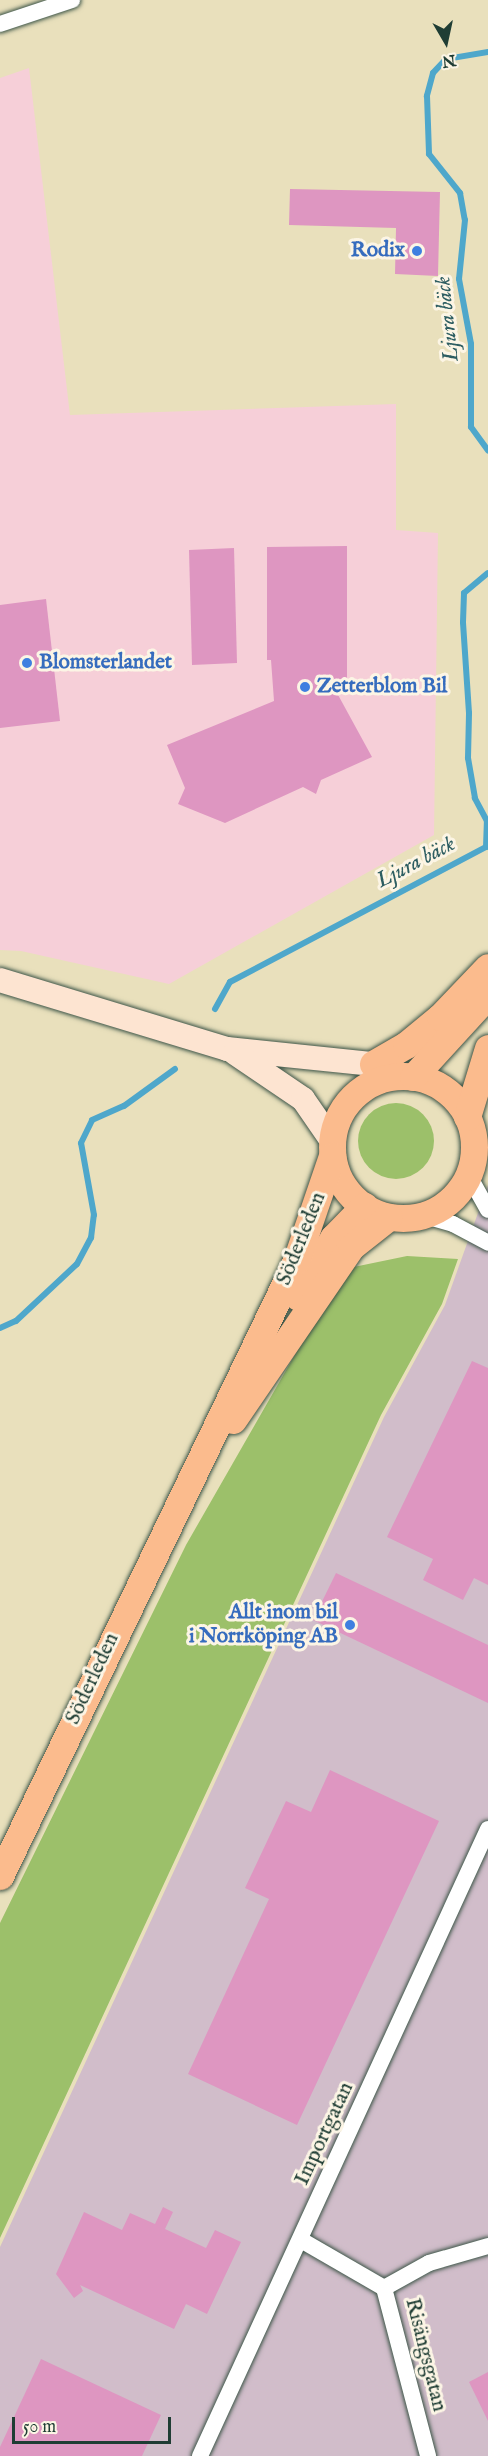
<!DOCTYPE html>
<meta charset="utf-8">
<style>
body{margin:0}
#map{position:relative;width:488px;height:2456px;overflow:hidden;background:#e9e0bc;font-family:"IM FELL English",serif}
div>[style]{position:absolute}
[style*='--x']{left:calc(var(--x)*1px);top:calc(var(--y)*1px);width:calc(var(--w)*1px);rotate:calc(var(--a)*1deg)}
.built>*{inset:0;background:#f6cfd8}
.industrial>*{inset:0;background:#d1bdca}
.green>*{inset:0;background:#9cc06a}
.round{border-radius:50%}
.stream>*{height:6px;margin:-3px;padding:0 3px;transform-origin:3px;border-radius:3px;background:#4ea7cb}
.building>*{inset:0;background:#de96c1}
.roads{filter:drop-shadow(0 0 2px #3d5548) drop-shadow(0 0 2px #3d5548)}
.street>*{height:16px;margin:-8px;padding:0 8px;transform-origin:8px;border-radius:8px;background:#fff}
.secondary>*{height:24px;margin:-12px;padding:0 12px;transform-origin:12px;border-radius:12px;background:#fde4d1}
.primary>*{height:27px;margin:-13.5px;padding:0 13.5px;transform-origin:13.5px;border-radius:13.5px;background:#fbbb8d}
.primary>.ring{margin:-13.5px;padding:0;box-sizing:content-box;background:none;border:27px solid #fbbb8d;border-radius:50%}
.dots>*{width:16px;height:16px;translate:-50% -50%;box-sizing:border-box;border:3px solid #fcf5e5;border-radius:50%}
span{translate:-50% -50%;white-space:nowrap;text-align:center;line-height:1.15;-webkit-text-stroke:6px #fcf5e5;paint-order:stroke}
.shop-label{font-size:21px;color:#366cbe;font-weight:700}
.right{translate:-100% -50%;text-align:right}
.left{translate:0 -50%;text-align:left}
.street-label{font-size:21px;color:#1f3d34}
.water-label{font-size:22px;color:#2d5d61;font-style:italic}
.north{position:absolute;left:416px;top:12px;width:60px;height:60px;-webkit-text-stroke:4px #fcf5e5;paint-order:stroke;rotate:171deg;font-size:16px;font-weight:700;line-height:24px;text-align:center;color:#1f3d34}
.north::after{content:'';display:block;margin:auto;width:21px;height:27px;background:#1f3d34;clip-path:polygon(50% 0,100% 100%,50% 72%,0 100%)}
.scale{position:absolute;left:12px;top:2417px;width:159px;height:27px;box-sizing:border-box;border:3px solid #1f3d34;border-top:0;padding-left:8px;font-size:18px;line-height:21px;white-space:nowrap;color:#1f3d34;-webkit-text-stroke:4px #fcf5e5;paint-order:stroke}
</style>
<div id="map">
<div class="built">
<i style="clip-path:polygon(29px 68px,70px 415px,396px 404px,396px 530px,438px 533px,434px 835px,169px 984px,21px 951px,0 950px,0 78px)"></i>
</div>
<div class="industrial">
<i style="clip-path:polygon(488px 1185px,488px 2456px,0 2456px,0 2247px,384px 1417px,445px 1305px)"></i>
</div>
<div class="green">
<i class="round" style="left:358px;top:1103px;width:76px;height:76px"></i>
<i style="clip-path:polygon(407px 1256px,458px 1259px,442px 1304px,381px 1415px,0 2238px,0 1923px,186px 1545px,344px 1269px)"></i>
</div>
<div class="stream">
<i style="--x:488;--y:52;--w:43;--a:170.5"></i>
<i style="--x:446;--y:59;--w:19;--a:133"></i>
<i style="--x:433;--y:73;--w:24;--a:105"></i>
<i style="--x:427;--y:96;--w:58;--a:88"></i>
<i style="--x:429;--y:154;--w:50;--a:51.5"></i>
<i style="--x:460;--y:193;--w:27;--a:80"></i>
<i style="--x:465;--y:220;--w:59;--a:95.8"></i>
<i style="--x:459;--y:279;--w:66;--a:79.5"></i>
<i style="--x:471;--y:344;--w:83;--a:90"></i>
<i style="--x:471;--y:427;--w:29;--a:54"></i>
<i style="--x:215;--y:1009;--w:31;--a:-61"></i>
<i style="--x:230;--y:982;--w:289;--a:-27.8"></i>
<i style="--x:486;--y:847;--w:26;--a:-88"></i>
<i style="--x:487;--y:821;--w:26;--a:-118"></i>
<i style="--x:475;--y:798;--w:41;--a:-99.9"></i>
<i style="--x:468;--y:758;--w:45;--a:-88.7"></i>
<i style="--x:469;--y:713;--w:91;--a:-93.8"></i>
<i style="--x:463;--y:622;--w:29;--a:-88"></i>
<i style="--x:464;--y:593;--w:31;--a:-40"></i>
<i style="--x:0;--y:1328;--w:17;--a:-24"></i>
<i style="--x:16;--y:1321;--w:83;--a:-43.1"></i>
<i style="--x:77;--y:1264;--w:30;--a:-62"></i>
<i style="--x:91;--y:1238;--w:23;--a:-83"></i>
<i style="--x:94;--y:1215;--w:73;--a:-100.2"></i>
<i style="--x:81;--y:1143;--w:25;--a:-64"></i>
<i style="--x:92;--y:1120;--w:35;--a:-24"></i>
<i style="--x:124;--y:1106;--w:63;--a:-36"></i>
</div>
<div class="building">
<i style="clip-path:polygon(290px 189px,440px 192px,438px 276px,395px 274px,396px 228px,289px 225px)"></i>
<i style="clip-path:polygon(347px 546px,347px 680px,336px 681px,337px 693px,372px 757px,321px 780px,316px 794px,303px 787px,225px 823px,178px 804px,185px 788px,167px 745px,274px 701px,271px 660px,267px 660px,267px 547px)"></i>
<i style="clip-path:polygon(234px 548px,237px 663px,192px 665px,189px 550px)"></i>
<i style="clip-path:polygon(46px 599px,60px 721px,0 728px,0 605px)"></i>
<i style="clip-path:polygon(472px 1361px,488px 1368px,488px 1585px,474px 1578px,463px 1600px,423px 1580px,433px 1559px,387px 1537px)"></i>
<i style="clip-path:polygon(336px 1573px,488px 1645px,488px 1703px,313px 1620px)"></i>
<i style="clip-path:polygon(330px 1770px,439px 1821px,297px 2125px,188px 2074px,269px 1899px,245px 1888px,286px 1801px,311px 1812px)"></i>
<i style="clip-path:polygon(163px 2207px,173px 2212px,165px 2229px,206px 2248px,215px 2230px,241px 2242px,207px 2314px,186px 2304px,174px 2329px,80px 2285px,83px 2291px,74px 2298px,56px 2274px,84px 2212px,122px 2230px,130px 2213px,155px 2224px)"></i>
<i style="clip-path:polygon(41px 2359px,161px 2415px,142px 2456px,0 2456px,0 2447px)"></i>
<i style="clip-path:polygon(488px 2372px,488px 2421px,469px 2382px)"></i>
</div>
<div class="roads">
<div class="street">
<i style="--x:0;--y:24;--w:76;--a:-18.4"></i>
<i style="--x:468;--y:1174;--w:41;--a:60.9"></i>
<i style="--x:422;--y:1215;--w:32;--a:16"></i>
<i style="--x:453;--y:1224;--w:40;--a:28"></i>
<i style="--x:301;--y:2240;--w:96;--a:30"></i>
<i style="--x:384;--y:2288;--w:174;--a:75.3"></i>
<i style="--x:384;--y:2288;--w:51;--a:-29.1"></i>
<i style="--x:429;--y:2263;--w:61;--a:-16.1"></i>
<i style="--x:200;--y:2456;--w:690;--a:-65.33"></i>
</div>
<div class="secondary">
<i style="--x:0;--y:980;--w:237;--a:16.9"></i>
<i style="--x:227;--y:1049;--w:147;--a:5.9"></i>
<i style="--x:373;--y:1064;--w:33;--a:21"></i>
<i style="--x:235;--y:1053;--w:82;--a:34.1"></i>
<i style="--x:303;--y:1099;--w:51;--a:55.4"></i>
</div>
<div class="primary">
<i style="--x:373;--y:1064;--w:38;--a:-30"></i>
<i style="--x:406;--y:1045;--w:44;--a:-39.5"></i>
<i style="--x:440;--y:1017;--w:69;--a:-46.2"></i>
<i class="ring" style="left:332px;top:1076px;width:115px;height:115px"></i>
<i style="--x:413;--y:1077;--w:111;--a:-47.6"></i>
<i style="--x:467;--y:1117;--w:72;--a:-73.1"></i>
<i style="--x:298;--y:1297;--w:69;--a:-59.3"></i>
<i style="--x:333;--y:1238;--w:45;--a:-45.9"></i>
<i style="--x:233;--y:1420;--w:209;--a:-55.7"></i>
<i style="--x:351;--y:1247;--w:48;--a:-38.3"></i>
<i style="--x:0;--y:1876;--w:683;--a:-64.3"></i>
<i style="--x:296;--y:1261;--w:111;--a:-71.1"></i>
</div>
</div>
<div class="dots">
<i style="left:417px;top:251px;background:#3f7fe0"></i>
<i style="left:27px;top:663px;background:#3f7fe0"></i>
<i style="left:305px;top:687px;background:#3f7fe0"></i>
<i style="left:350px;top:1625px;background:#3f7fe0"></i>
</div>
<div class="shop-label">
<span class="right" style="left:405px;top:251px">Rodix</span>
<span class="left" style="left:39px;top:663px">Blomsterlandet</span>
<span class="left" style="left:317px;top:687px">Zetterblom Bil</span>
<span class="right" style="left:338px;top:1625px">Allt inom bil<br>i Norrköping AB</span>
</div>
<div class="street-label">
<span style="left:302px;top:1239px;rotate:-68deg">Söderleden</span>
<span style="left:93px;top:1679px;rotate:-65deg">Söderleden</span>
<span style="left:325px;top:2134px;rotate:-65deg">Importgatan</span>
<span style="left:425px;top:2355px;rotate:76deg">Risängsgatan</span>
</div>
<div class="water-label">
<span style="left:448px;top:319px;rotate:-96deg">Ljura bäck</span>
<span style="left:416px;top:863px;rotate:-28deg">Ljura bäck</span>
</div>
<div class="north">N</div>
<div class="scale">50 m</div>
</div>
